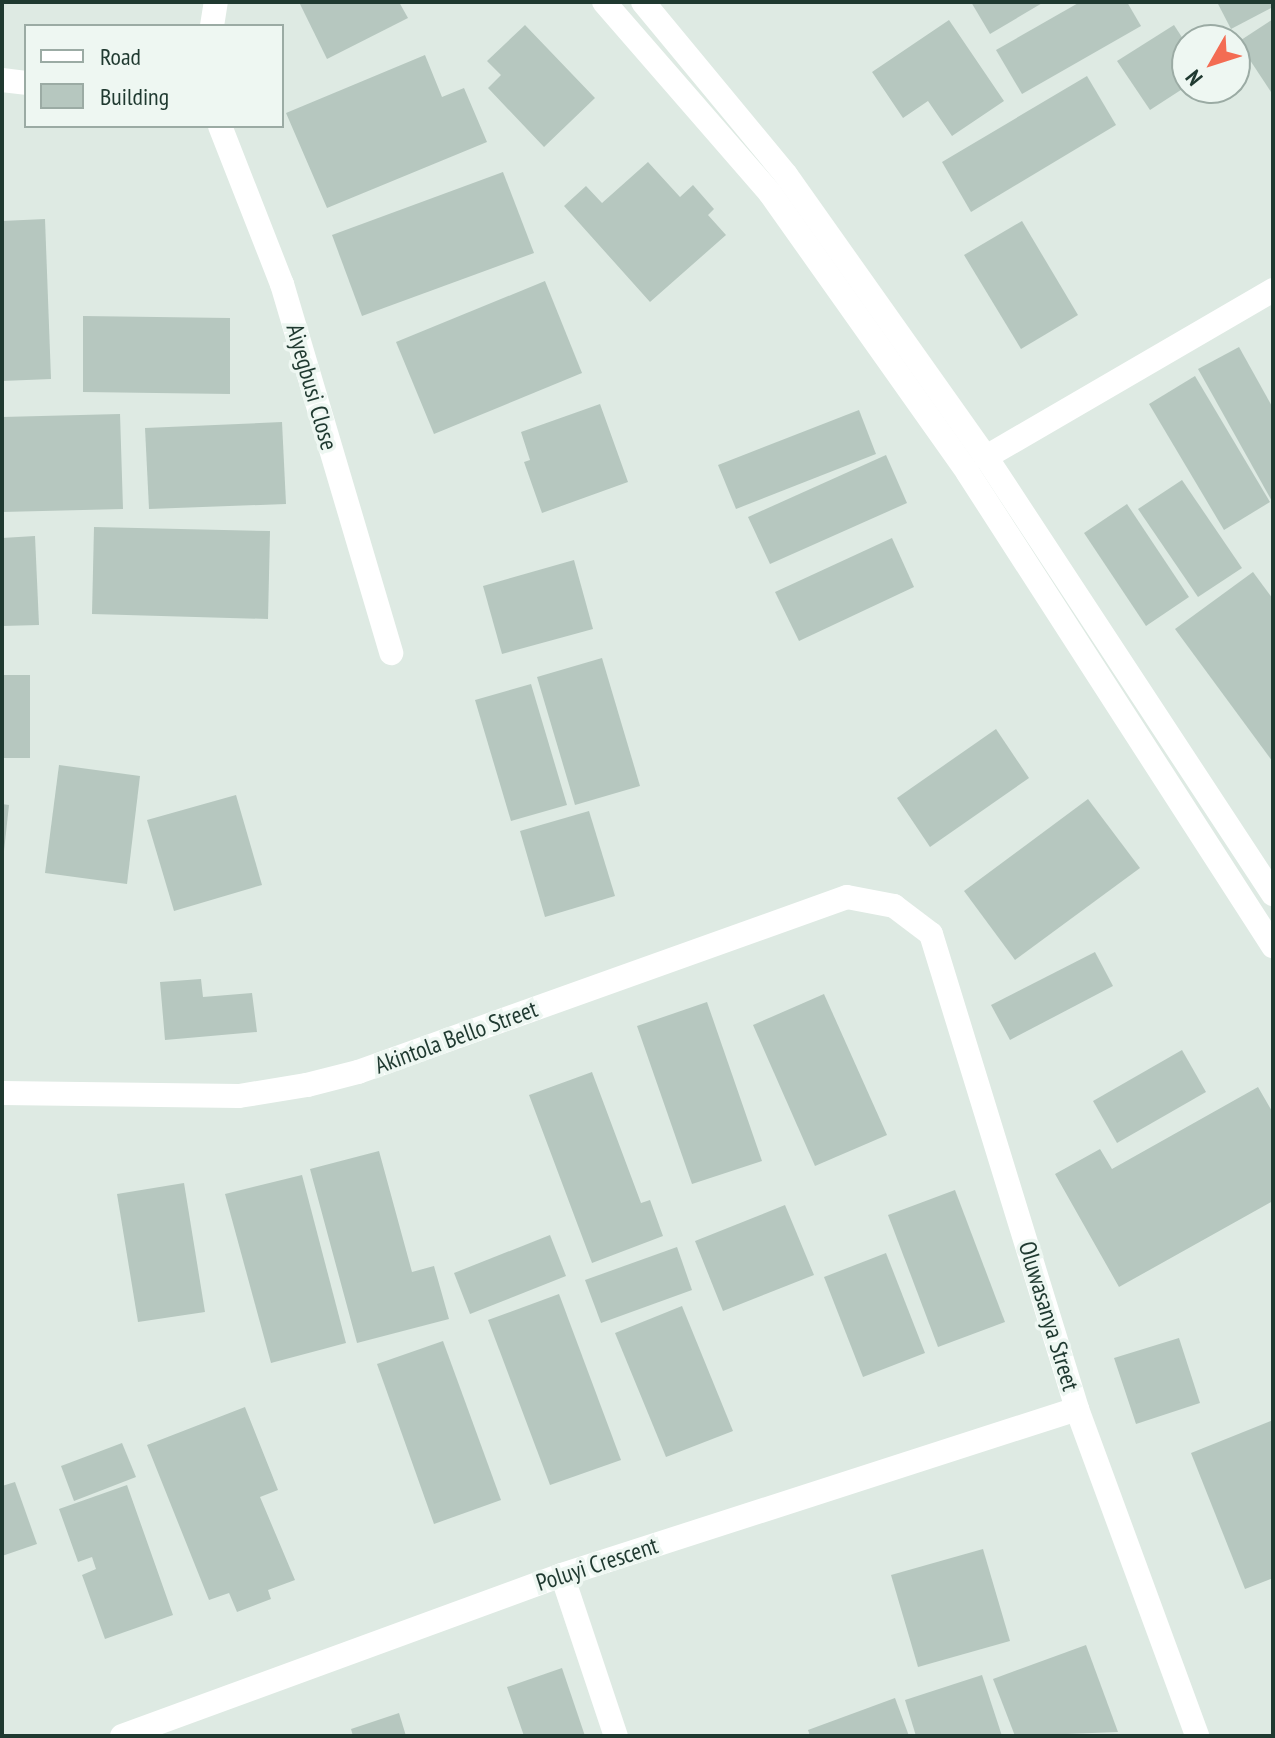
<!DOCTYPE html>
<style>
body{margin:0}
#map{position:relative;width:1275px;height:1738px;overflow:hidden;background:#deeae3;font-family:"PT Sans Narrow",sans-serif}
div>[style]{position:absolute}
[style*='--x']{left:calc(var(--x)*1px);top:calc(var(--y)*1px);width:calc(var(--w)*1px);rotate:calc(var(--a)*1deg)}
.building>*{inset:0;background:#b6c7bf}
.minor>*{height:24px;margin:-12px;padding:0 12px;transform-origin:12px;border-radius:12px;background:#fff}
span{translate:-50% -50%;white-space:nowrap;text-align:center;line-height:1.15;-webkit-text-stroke:7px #eef7f2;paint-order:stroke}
.street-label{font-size:24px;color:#1f3930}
.frame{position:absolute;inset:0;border:4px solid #1f3930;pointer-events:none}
.legend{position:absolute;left:24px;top:24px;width:260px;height:104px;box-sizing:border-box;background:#eef7f2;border:2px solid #9baba4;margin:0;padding:10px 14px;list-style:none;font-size:24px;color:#1f3930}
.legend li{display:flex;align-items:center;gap:16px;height:40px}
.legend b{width:40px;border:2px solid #9baba4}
.north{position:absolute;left:1171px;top:24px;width:80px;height:80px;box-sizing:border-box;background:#eef7f2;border:2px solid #9baba4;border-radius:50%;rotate:231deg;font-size:22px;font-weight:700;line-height:32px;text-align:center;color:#1f3930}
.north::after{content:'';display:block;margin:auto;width:28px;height:36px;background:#f36c53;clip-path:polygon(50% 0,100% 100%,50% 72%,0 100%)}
</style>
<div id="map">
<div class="building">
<i style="clip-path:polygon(299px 2px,399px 2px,408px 18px,327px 59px)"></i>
<i style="clip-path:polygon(971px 2px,1044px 2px,990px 34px)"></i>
<i style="clip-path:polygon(1080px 2px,1127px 2px,1141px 26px,1022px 94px,996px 50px)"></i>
<i style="clip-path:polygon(1217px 2px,1273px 2px,1273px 7px,1231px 29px)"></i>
<i style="clip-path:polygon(1273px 19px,1273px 95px,1238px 42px)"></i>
<i style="clip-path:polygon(949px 20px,1004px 101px,952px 136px,928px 101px,903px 118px,872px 72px)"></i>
<i style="clip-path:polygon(525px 25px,595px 98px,544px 147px,488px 88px,501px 75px,487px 61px)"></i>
<i style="clip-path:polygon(1174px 25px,1187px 45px,1187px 86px,1150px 110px,1117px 61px)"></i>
<i style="clip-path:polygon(425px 55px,442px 97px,464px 88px,487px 142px,327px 208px,286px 113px)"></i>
<i style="clip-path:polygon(1087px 76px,1116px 125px,971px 212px,942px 162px)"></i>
<i style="clip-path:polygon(648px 162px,680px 197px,693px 185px,714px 209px,708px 215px,726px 235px,650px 302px,564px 206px,586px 186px,602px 203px)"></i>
<i style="clip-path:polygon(503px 172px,534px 253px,362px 316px,332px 235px)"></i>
<i style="clip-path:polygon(45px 219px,51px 379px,2px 381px,2px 221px)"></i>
<i style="clip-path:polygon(1022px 221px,1078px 315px,1021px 349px,964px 255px)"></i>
<i style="clip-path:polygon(545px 281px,582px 373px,434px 434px,396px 342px)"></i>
<i style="clip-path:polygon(83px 316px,230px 318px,230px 394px,83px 392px)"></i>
<i style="clip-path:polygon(1239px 347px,1273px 408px,1273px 503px,1198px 369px)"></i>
<i style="clip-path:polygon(1195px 376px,1270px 502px,1224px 530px,1149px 404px)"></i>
<i style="clip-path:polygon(600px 404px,628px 482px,542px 513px,524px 462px,530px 460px,521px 432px)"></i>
<i style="clip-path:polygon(859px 410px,876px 454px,736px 509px,718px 465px)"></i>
<i style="clip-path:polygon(120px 414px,123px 509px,2px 512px,2px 417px)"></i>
<i style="clip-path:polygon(282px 422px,286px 504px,149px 509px,145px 428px)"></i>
<i style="clip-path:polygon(886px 455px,907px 503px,770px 564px,748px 517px)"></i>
<i style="clip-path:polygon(1182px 480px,1242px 568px,1198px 597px,1138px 509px)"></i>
<i style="clip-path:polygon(1127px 504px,1189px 597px,1146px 626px,1084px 533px)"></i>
<i style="clip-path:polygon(94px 527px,270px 531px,268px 619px,92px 614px)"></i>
<i style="clip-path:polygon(35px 536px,39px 625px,2px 626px,2px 538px)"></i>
<i style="clip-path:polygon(892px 538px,914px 587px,799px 641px,775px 592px)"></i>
<i style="clip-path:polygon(574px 560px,593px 629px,502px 654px,483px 586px)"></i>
<i style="clip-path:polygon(1253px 572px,1273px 599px,1273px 762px,1175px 629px)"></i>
<i style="clip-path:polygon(602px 658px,640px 786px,575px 805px,537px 677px)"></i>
<i style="clip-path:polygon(2px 675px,30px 675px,30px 758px,2px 758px)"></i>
<i style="clip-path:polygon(531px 684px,567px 805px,511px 821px,475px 700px)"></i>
<i style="clip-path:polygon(996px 729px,1029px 778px,930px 847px,897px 798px)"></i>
<i style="clip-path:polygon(59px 765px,140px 776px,127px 884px,45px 873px)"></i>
<i style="clip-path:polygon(236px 795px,262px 885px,174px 911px,147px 820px)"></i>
<i style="clip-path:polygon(1088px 799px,1140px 868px,1015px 960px,964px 891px)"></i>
<i style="clip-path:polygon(2px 804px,9px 805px,4px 851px,2px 851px)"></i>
<i style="clip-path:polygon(589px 811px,615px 896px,545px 917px,520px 831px)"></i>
<i style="clip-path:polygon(1095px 952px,1113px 986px,1010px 1040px,991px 1005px)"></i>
<i style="clip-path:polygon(201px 979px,203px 997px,252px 993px,257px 1032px,165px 1040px,160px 982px)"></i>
<i style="clip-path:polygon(824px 994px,887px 1135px,815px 1166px,753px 1025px)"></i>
<i style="clip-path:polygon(707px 1002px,762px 1161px,692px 1184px,637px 1026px)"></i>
<i style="clip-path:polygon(1182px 1050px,1206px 1092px,1117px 1143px,1093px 1101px)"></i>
<i style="clip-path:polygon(592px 1072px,641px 1203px,650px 1200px,663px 1236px,592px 1263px,529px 1095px)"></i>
<i style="clip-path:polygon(1258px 1087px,1273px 1113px,1273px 1201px,1119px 1287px,1055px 1174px,1100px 1149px,1112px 1169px)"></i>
<i style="clip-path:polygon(379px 1151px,412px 1272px,434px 1266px,449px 1319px,357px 1343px,310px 1169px)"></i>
<i style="clip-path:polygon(302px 1175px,346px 1343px,271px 1363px,225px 1194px)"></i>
<i style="clip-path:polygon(184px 1183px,205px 1312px,138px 1322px,117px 1194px)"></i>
<i style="clip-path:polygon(955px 1190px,1005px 1322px,938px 1347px,888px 1215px)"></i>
<i style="clip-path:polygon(785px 1205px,814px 1275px,723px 1311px,695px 1241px)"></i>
<i style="clip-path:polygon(550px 1235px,566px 1276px,470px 1314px,454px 1273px)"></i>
<i style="clip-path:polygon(677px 1247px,692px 1290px,601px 1323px,585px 1280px)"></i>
<i style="clip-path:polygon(886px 1253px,925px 1353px,863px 1377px,824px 1277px)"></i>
<i style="clip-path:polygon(559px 1294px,621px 1460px,550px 1485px,488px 1320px)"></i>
<i style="clip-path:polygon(682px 1306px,733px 1431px,666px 1457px,615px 1333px)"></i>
<i style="clip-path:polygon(1179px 1338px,1200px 1403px,1136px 1424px,1114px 1358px)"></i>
<i style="clip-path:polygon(443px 1341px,501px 1500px,434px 1524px,377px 1364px)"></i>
<i style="clip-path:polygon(245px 1407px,278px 1490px,260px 1497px,295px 1580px,268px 1590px,271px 1599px,237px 1612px,229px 1593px,209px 1600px,147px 1445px)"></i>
<i style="clip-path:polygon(1273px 1420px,1273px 1578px,1245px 1589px,1191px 1453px)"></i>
<i style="clip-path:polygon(122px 1443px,136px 1477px,74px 1501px,61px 1466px)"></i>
<i style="clip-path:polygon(15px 1482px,37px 1544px,2px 1556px,2px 1486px)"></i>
<i style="clip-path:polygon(127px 1485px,173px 1615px,105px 1639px,82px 1575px,96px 1569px,92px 1557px,78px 1562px,59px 1509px)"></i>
<i style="clip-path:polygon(983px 1549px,1010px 1641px,918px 1667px,891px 1575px)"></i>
<i style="clip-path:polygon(1086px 1645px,1118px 1732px,1015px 1736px,993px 1679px)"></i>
<i style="clip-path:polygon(562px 1668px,585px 1736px,524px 1736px,507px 1687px)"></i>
<i style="clip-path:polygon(982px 1675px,1002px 1736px,916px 1736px,905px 1700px)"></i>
<i style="clip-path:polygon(895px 1698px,909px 1736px,810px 1736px,808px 1730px)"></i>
<i style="clip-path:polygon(399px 1713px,406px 1736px,353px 1736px,351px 1729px)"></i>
</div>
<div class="minor">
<i style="--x:604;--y:2;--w:253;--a:49"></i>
<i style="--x:770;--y:193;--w:343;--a:54.7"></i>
<i style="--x:968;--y:473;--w:563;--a:57.19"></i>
<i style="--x:643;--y:2;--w:224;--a:50.4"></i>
<i style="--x:786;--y:175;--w:346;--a:54.7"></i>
<i style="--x:986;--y:457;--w:523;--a:56.71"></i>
<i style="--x:212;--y:26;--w:24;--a:-81"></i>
<i style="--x:2;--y:80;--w:24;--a:7"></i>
<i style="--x:220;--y:126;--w:170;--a:68.6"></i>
<i style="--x:282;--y:284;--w:385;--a:73.5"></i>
<i style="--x:986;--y:457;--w:332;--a:-30.2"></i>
<i style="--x:2;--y:1093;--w:237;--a:0.7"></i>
<i style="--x:239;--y:1096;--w:69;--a:-9.2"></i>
<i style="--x:307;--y:1085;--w:53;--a:-14.3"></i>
<i style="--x:358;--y:1072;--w:519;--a:-19.69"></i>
<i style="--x:847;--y:897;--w:48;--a:10.8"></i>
<i style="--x:894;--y:906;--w:46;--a:37.1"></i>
<i style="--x:931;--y:934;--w:497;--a:72.9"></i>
<i style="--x:1077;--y:1409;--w:348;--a:69.8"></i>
<i style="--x:562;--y:1575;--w:170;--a:71.5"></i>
<i style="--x:122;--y:1736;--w:469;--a:-20.1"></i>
<i style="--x:562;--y:1575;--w:541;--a:-17.87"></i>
</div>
<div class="street-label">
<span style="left:312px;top:387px;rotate:74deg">Aiyegbusi Close</span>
<span style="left:456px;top:1037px;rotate:-20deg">Akintola Bello Street</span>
<span style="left:1049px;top:1316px;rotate:73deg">Oluwasanya Street</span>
<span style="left:597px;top:1564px;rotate:-18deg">Poluyi Crescent</span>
</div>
<div class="frame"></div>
<ul class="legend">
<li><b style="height:10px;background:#fff"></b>Road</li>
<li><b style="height:22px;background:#b6c7bf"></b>Building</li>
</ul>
<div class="north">N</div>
</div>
